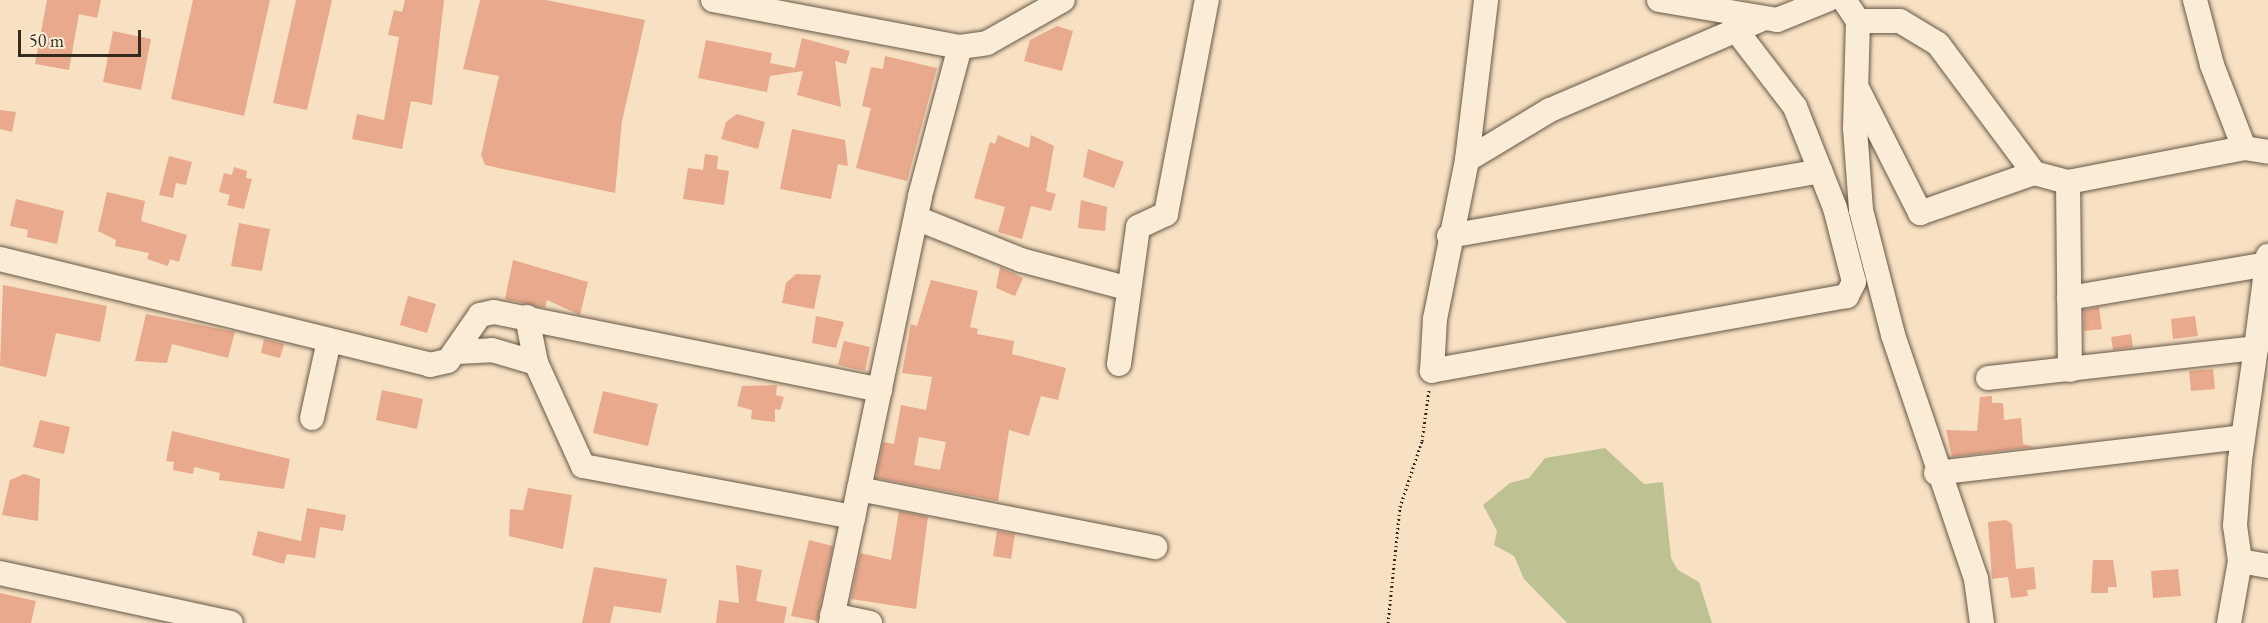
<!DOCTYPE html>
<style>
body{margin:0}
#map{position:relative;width:2268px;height:623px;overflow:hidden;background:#f8e1c2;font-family:"EB Garamond",serif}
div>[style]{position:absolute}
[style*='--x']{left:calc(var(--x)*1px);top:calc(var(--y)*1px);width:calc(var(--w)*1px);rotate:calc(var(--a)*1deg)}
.green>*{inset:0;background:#bec293}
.building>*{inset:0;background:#e8a98c}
.path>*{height:3px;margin-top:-1.5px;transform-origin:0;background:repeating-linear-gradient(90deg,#342b1f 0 1.5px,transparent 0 4.5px)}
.roads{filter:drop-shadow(0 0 2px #655848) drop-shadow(0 0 2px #655848)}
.minor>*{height:24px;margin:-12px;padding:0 12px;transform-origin:12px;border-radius:12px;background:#faecd7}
span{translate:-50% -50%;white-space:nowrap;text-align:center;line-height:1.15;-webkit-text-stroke:4.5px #faecd7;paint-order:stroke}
.scale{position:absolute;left:18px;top:30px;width:123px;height:27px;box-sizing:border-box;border:3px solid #342b1f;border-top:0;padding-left:8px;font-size:18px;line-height:21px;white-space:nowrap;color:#342b1f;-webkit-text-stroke:4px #faecd7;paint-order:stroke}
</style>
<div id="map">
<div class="green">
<i style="clip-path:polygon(1605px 448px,1644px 484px,1663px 482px,1671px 558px,1678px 570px,1699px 582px,1712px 623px,1567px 623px,1524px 579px,1514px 556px,1494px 545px,1497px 531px,1483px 505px,1510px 483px,1529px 478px,1545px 458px)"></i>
</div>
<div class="building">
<i style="clip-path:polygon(47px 0,101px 0,97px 18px,79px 14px,69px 70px,35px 64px)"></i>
<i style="clip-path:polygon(193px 0,270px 0,244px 116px,171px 99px)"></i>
<i style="clip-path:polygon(296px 0,332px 0,307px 110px,273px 103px)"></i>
<i style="clip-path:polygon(405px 0,444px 0,432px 105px,411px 101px,402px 149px,352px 139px,357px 114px,384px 120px,399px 37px,388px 35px,394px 10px,402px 12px)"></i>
<i style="clip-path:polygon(480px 0,546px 0,645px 20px,622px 121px,615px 193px,485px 165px,481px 155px,499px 76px,463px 69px)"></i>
<i style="clip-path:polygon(1057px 26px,1073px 31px,1062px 71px,1024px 61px,1030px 40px)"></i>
<i style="clip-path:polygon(113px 31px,151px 39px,141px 90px,103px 82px)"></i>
<i style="clip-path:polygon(802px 38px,850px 51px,846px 64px,835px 61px,841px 107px,797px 95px,803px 71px,770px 76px,767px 92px,698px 78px,706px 40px,772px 53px,770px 63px,795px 68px)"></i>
<i style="clip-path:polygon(885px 56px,937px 68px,907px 181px,856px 168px,871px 108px,862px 106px,871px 67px,883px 69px)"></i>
<i style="clip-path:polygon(0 110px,16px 112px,12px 132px,0 129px)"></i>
<i style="clip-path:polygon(737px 114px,765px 122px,758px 149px,721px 139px,726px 122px)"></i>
<i style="clip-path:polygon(792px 129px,845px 140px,848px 166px,838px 164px,831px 199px,780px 189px)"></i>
<i style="clip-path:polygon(998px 135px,1029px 148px,1031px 135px,1054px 146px,1046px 191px,1056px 194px,1051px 211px,1031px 206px,1022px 239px,998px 232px,1005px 207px,974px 198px,990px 142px,995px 144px)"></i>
<i style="clip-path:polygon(1088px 149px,1124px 162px,1114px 188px,1083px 177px)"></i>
<i style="clip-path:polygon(705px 154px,718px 156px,717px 169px,729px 171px,724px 205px,683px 199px,688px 168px,703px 170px)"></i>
<i style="clip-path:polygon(169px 156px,192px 162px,186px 185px,176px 183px,173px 198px,159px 195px)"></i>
<i style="clip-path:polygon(234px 167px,247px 171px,246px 178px,252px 179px,244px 209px,227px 205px,230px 195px,219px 192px,224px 173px,232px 175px)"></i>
<i style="clip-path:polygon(107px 192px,145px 201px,141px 221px,187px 235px,179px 262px,170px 259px,168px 266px,147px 259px,149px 253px,115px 246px,116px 240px,98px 231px)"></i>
<i style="clip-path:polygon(16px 199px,64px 211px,57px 244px,27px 237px,28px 230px,10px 226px)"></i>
<i style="clip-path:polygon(1081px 200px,1107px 207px,1105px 231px,1078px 228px)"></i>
<i style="clip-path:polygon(239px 223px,270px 229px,262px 271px,231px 266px)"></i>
<i style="clip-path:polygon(513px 260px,588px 282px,580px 315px,547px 300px,545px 308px,505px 299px)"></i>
<i style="clip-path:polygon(1000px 267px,1023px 278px,1015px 296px,996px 288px)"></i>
<i style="clip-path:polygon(796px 274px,821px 275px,814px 309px,782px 303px,786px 283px)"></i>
<i style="clip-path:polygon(evenodd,931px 280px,978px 291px,970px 327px,978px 329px,977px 334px,1014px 341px,1012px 354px,1066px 368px,1058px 400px,1041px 396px,1029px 436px,1009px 430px,998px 501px,876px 478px,883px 442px,894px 444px,901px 405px,926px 410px,932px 377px,902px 373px,911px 324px,917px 326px,931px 280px,919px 437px,946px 442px,940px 470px,914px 465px,919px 437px)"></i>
<i style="clip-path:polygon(3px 285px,107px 306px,100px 342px,56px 333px,46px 377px,0 366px)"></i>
<i style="clip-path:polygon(408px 296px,436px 304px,427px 333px,400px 325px)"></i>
<i style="clip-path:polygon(2099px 307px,2102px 329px,2084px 331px,2084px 310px)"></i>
<i style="clip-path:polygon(146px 314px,235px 332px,228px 358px,172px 344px,167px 363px,135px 361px)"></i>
<i style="clip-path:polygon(816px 316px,844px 322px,836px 348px,812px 343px)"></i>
<i style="clip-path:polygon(2195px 316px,2198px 336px,2173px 339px,2171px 319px)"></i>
<i style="clip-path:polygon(2131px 334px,2133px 347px,2113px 350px,2111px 337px)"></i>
<i style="clip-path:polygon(264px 339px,284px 344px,280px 358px,261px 353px)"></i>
<i style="clip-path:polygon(844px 341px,870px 347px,865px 371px,838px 365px)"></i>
<i style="clip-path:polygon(2213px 369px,2215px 389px,2191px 391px,2189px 371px)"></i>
<i style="clip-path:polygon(777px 385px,776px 395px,784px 397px,780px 410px,775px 409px,775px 422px,751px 419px,752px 410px,737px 406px,742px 386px)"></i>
<i style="clip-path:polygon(382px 390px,423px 399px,417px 429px,376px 420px)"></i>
<i style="clip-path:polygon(603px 391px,658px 404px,648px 446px,593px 433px)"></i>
<i style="clip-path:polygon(1992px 396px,1992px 403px,2003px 403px,2004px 420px,2021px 418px,2023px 444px,2034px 447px,1952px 457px,1946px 430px,1977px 431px,1980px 397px)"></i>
<i style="clip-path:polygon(40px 420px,70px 427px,64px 454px,33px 447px)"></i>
<i style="clip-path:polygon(172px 431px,290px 459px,284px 489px,219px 480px,220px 473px,194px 467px,193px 474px,173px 470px,174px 462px,166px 461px)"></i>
<i style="clip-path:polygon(24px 474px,40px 479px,38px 521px,2px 515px,10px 480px)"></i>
<i style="clip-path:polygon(528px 488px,572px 495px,563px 549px,509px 536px,510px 509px,523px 510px)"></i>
<i style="clip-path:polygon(307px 508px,346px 515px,343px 531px,320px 527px,315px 558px,287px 554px,284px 564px,252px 555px,258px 531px,301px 541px)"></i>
<i style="clip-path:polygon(899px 511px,928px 517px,916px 609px,851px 599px,860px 553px,891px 560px)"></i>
<i style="clip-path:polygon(2006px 520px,2012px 524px,2016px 569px,2034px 567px,2036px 589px,2027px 590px,2028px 596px,2011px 598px,2008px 577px,1992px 579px,1988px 522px)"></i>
<i style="clip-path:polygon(997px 531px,1015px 534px,1011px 559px,993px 556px)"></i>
<i style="clip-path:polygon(809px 540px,833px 546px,817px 621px,791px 616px)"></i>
<i style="clip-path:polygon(2093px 560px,2113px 560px,2117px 587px,2108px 587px,2108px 593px,2091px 593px)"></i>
<i style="clip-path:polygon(736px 565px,762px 570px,756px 601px,787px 607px,784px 623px,716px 623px,719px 600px,739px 603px)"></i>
<i style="clip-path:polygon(594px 567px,667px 579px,661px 613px,614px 606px,610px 623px,582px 623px)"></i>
<i style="clip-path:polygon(2178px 569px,2181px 596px,2153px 598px,2151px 571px)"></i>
<i style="clip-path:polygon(0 593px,36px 601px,31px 623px,0 623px)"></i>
</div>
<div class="path">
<i style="--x:1388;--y:623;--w:117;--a:-84.1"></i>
<i style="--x:1400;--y:507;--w:70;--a:-71.6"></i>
<i style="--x:1422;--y:441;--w:51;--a:-82.2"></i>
</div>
<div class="roads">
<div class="minor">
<i style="--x:713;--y:0;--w:251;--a:10.8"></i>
<i style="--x:960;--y:47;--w:27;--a:-8"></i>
<i style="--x:987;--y:43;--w:87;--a:-29.5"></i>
<i style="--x:1659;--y:0;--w:120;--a:9.6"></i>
<i style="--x:1777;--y:20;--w:54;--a:-21.8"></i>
<i style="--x:1844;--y:0;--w:25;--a:56"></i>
<i style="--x:1858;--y:21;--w:107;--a:91.6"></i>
<i style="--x:1855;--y:128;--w:82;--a:85.8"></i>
<i style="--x:1861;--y:210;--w:129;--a:75.6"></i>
<i style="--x:1893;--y:335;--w:258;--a:71.2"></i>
<i style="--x:1976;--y:579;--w:44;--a:82.2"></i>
<i style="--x:2195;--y:0;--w:67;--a:75.3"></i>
<i style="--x:2212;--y:65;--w:89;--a:68.9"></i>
<i style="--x:1858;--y:21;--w:42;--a:0"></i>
<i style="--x:1900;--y:21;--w:44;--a:31.2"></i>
<i style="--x:1938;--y:44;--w:161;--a:53.3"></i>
<i style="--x:2034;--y:173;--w:35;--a:15"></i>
<i style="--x:2068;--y:182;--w:179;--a:-10.9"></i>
<i style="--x:2244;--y:148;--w:24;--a:9"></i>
<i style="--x:1736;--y:30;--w:97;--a:52.5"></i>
<i style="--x:1795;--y:107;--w:109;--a:68.4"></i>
<i style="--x:1835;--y:208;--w:76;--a:75.6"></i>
<i style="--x:1854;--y:282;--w:16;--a:117"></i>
<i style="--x:1847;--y:296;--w:422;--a:169.8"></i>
<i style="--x:1432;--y:371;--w:52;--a:-86.7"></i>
<i style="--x:1435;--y:319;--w:162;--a:-78.6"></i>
<i style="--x:1467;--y:160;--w:97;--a:-31.1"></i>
<i style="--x:1550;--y:110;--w:228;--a:-23.2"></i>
<i style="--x:1858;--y:90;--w:138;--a:63.2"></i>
<i style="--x:1920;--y:213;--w:121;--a:-19.3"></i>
<i style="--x:1467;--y:160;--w:161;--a:-83.2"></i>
<i style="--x:2068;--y:182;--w:188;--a:89.4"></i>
<i style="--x:916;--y:218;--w:113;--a:21.8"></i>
<i style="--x:1021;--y:260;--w:109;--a:14.9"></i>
<i style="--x:1449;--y:236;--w:377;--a:-9.9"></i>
<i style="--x:0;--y:259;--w:443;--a:13.8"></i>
<i style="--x:430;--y:365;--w:18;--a:-13"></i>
<i style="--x:448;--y:361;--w:56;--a:-55.2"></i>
<i style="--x:480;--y:315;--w:14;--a:-12"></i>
<i style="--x:494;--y:312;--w:394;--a:11.4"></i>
<i style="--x:2069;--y:298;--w:201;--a:-9.7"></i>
<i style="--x:527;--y:317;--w:47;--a:78.9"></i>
<i style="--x:457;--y:352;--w:35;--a:-3"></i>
<i style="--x:492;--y:350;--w:46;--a:16.5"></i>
<i style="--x:536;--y:363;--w:113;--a:65.5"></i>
<i style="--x:583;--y:466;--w:275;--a:10.7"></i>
<i style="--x:1119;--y:364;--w:138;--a:-82.1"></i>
<i style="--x:1138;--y:227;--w:31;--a:-25"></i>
<i style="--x:1166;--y:214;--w:218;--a:-79.2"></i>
<i style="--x:1988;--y:378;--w:270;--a:-6.4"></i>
<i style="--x:2256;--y:348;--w:93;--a:-82.6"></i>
<i style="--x:312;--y:418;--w:79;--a:-77.6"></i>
<i style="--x:1936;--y:473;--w:309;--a:-6.7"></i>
<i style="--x:859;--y:489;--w:302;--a:11.1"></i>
<i style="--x:2240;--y:561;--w:28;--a:10"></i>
<i style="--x:0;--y:573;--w:236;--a:12.2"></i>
<i style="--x:832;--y:615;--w:39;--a:12"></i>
<i style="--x:831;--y:623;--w:436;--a:-78.2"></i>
<i style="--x:920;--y:196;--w:154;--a:-75"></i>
<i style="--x:2229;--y:623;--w:63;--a:-79.9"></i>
<i style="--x:2240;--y:561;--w:36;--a:-98"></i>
<i style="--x:2235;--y:525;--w:65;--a:-85.6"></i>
<i style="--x:2240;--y:460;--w:113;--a:-81.9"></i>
</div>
</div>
<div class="scale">50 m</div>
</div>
